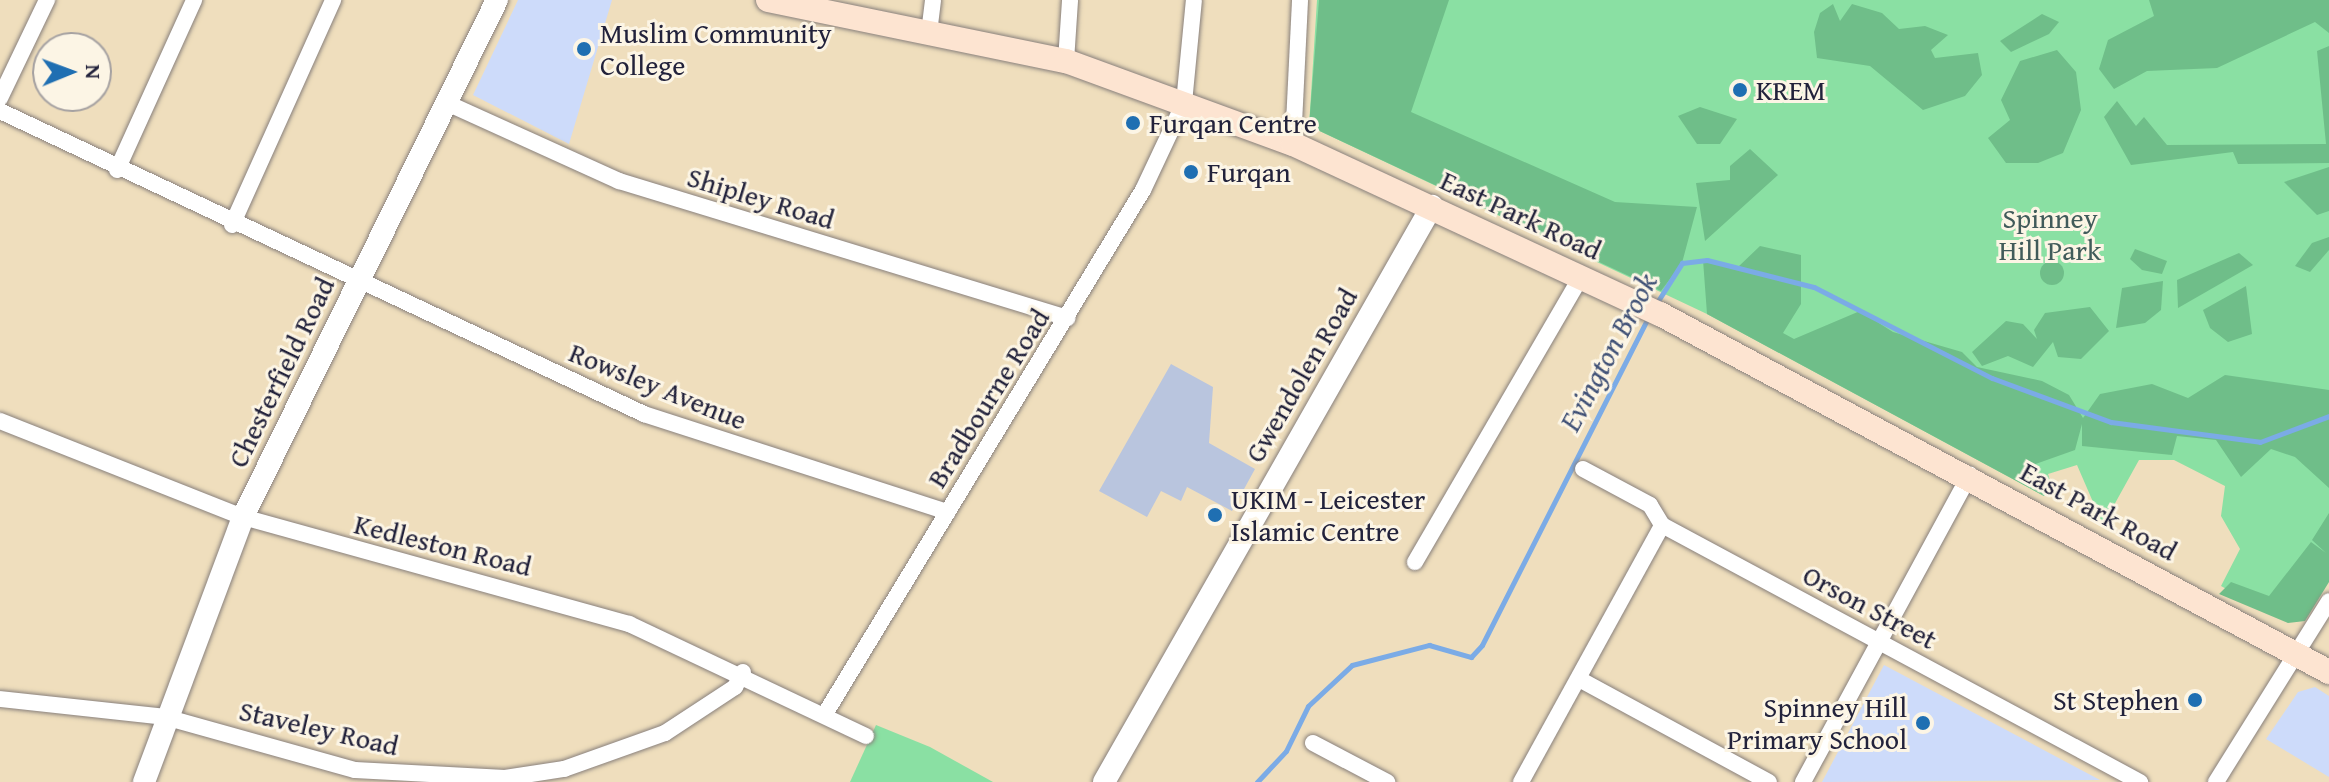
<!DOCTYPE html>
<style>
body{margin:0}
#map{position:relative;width:2329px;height:782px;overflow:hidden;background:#efdebd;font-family:"Gentium Book Plus",serif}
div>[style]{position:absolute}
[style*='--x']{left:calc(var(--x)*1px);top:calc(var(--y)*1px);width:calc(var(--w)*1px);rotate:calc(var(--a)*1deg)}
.built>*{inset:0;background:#cddbfa}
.industrial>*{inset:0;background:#b9c5de}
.green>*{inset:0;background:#8ae0a3}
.forest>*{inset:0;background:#6fbe89}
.round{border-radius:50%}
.stream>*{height:5px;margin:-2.5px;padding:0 2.5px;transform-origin:2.5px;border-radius:2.5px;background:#7babe6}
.roads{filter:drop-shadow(0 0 2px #88807c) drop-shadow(0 0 2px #88807c)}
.minor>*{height:16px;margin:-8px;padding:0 8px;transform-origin:8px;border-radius:8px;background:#fff}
.tertiary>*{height:22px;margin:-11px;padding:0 11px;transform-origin:11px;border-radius:11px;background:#fff}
.secondary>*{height:24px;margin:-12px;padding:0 12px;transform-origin:12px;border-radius:12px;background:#fde4d1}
.dots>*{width:22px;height:22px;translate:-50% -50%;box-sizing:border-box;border:4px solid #fcf5e5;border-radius:50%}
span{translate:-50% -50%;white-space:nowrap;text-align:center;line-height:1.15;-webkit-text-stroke:6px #fcf5e5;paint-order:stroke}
.poi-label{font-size:28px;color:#22223b}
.left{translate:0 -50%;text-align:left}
.right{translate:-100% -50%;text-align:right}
.street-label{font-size:28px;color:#22223b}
.park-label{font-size:28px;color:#415b5a}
.water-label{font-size:30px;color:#415277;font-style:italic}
.north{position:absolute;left:32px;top:32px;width:80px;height:80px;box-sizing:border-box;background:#fcf5e5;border:2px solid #a5a1a1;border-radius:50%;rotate:89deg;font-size:22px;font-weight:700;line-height:32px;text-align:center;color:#22223b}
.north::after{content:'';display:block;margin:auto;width:28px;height:36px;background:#1f6fb2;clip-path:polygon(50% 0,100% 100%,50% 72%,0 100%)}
</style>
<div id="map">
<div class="built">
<i style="clip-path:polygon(518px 0,612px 0,569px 144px,473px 95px)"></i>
<i style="clip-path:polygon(1884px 665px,2100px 780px,1822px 782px)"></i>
<i style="clip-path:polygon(2315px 687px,2329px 696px,2329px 777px,2266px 739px,2298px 692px)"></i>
</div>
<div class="industrial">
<i style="clip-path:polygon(1171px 364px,1213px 387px,1209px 443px,1255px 469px,1232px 511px,1187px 487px,1181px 501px,1161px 491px,1147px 517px,1099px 491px)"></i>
</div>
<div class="green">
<i style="clip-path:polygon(1317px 0,2329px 0,2329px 557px,2266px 611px,2221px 586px,2240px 549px,2221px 516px,2225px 486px,2174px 460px,2139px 460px,2103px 525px,2077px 465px,2048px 474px,2054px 493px,2044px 496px,1707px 314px,1309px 126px)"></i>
<i style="clip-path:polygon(876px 725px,930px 747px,993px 782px,850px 782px)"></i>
</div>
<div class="forest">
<i style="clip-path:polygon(1319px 0,1449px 0,1411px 112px,1615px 202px,1697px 207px,1682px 263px,1661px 291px,1309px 126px)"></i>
<i style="clip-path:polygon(2149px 0,2329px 0,2329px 33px,2315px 22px,2217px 68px,2147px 71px,2114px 89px,2099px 69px,2108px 40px,2154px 16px)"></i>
<i style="clip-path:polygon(1833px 4px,1840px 21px,1852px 4px,1882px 13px,1899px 29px,1925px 26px,1948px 35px,1931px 50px,1935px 58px,1978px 53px,1982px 75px,1965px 96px,1923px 110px,1870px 66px,1817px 58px,1814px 32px,1820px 13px)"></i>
<i style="clip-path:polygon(2042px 14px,2059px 22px,2049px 34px,2011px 52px,2000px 41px)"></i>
<i style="clip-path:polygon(2329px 46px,2329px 163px,2238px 164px,2233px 152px,2131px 165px,2104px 117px,2117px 101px,2136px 126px,2144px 117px,2167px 145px,2326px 144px,2317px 51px)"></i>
<i style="clip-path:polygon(2057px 50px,2076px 72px,2081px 110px,2063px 153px,2038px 163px,2006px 163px,1988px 138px,2010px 120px,2001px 100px,2020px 61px)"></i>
<i style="clip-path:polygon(1700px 107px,1737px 119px,1720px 144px,1697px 144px,1678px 116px)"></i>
<i style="clip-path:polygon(1750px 149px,1778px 175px,1705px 241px,1696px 183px,1730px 180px,1730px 166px)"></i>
<i style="clip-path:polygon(2329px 167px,2329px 211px,2317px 215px,2284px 182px)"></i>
<i style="clip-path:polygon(2329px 237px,2329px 250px,2310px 272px,2295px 266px,2312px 243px)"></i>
<i style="clip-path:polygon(1760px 246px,1801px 255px,1801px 304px,1783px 333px,1794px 339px,1860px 311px,1893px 332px,1962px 352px,1977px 367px,2042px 381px,2069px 395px,2083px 418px,2100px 394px,2152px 384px,2188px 398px,2225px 375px,2329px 390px,2329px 488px,2295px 457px,2271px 449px,2241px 477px,2216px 440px,2177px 436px,2172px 455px,2082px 446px,2082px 424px,2075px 450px,2030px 466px,2044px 496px,1707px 314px,1703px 260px,1737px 268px)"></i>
<i style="clip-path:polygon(2135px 249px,2167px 261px,2162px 274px,2142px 270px,2130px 259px)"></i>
<i style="clip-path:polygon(2239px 253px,2253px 265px,2178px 308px,2177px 280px)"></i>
<i class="round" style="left:2040px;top:261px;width:24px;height:24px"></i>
<i style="clip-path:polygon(2163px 281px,2161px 310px,2145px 323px,2116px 328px,2122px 288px)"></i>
<i style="clip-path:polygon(2246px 286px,2252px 334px,2228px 342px,2210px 328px,2203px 310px)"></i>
<i style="clip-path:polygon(2090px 307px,2109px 331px,2081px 359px,2058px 357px,2053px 342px,2033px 367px,2008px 356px,1982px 366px,1972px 352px,2006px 321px,2023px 324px,2037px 339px,2034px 330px,2045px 313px)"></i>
<i style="clip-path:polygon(2329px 513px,2329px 582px,2305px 621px,2288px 623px,2219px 594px,2231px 582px,2269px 596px,2311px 542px,2326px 553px,2312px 540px)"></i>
</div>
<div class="stream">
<i style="--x:1656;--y:304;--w:49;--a:-57.6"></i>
<i style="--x:1682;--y:263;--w:25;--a:-7"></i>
<i style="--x:1707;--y:260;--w:110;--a:14.2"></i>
<i style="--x:1814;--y:287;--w:200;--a:27.1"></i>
<i style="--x:1992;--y:378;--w:127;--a:20.3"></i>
<i style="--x:2111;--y:422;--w:150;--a:7.6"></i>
<i style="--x:2260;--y:442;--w:74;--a:-20.6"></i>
<i style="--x:1257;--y:782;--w:42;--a:-46.9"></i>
<i style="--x:1286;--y:751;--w:50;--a:-63.9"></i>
<i style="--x:1308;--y:706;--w:60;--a:-43"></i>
<i style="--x:1352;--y:665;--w:80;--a:-14.6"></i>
<i style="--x:1429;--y:645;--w:44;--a:15.9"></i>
<i style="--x:1471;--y:657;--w:16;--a:-47"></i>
<i style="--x:1482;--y:645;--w:369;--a:-63.1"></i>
</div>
<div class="roads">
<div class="minor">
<i style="--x:929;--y:33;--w:33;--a:-83"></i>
<i style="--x:1066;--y:61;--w:61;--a:-86.2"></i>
<i style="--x:0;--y:98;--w:109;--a:-64.4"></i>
<i style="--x:447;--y:103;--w:189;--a:24.4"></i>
<i style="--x:619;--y:181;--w:469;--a:17"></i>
<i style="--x:0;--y:111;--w:712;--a:25.2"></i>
<i style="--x:644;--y:414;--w:319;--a:17.9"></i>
<i style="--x:1293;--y:144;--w:144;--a:-87.2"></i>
<i style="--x:117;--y:170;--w:187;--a:-65.6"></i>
<i style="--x:232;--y:225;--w:247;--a:-65.8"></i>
<i style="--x:0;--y:421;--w:261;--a:21.6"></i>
<i style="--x:243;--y:517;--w:401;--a:15.5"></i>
<i style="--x:629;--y:624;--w:262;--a:25.3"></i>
<i style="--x:1583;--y:469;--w:76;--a:28.2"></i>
<i style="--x:1650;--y:505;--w:23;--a:59"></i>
<i style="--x:1662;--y:525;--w:543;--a:28.27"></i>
<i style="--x:1415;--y:562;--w:332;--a:-59.8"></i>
<i style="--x:1579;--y:679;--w:216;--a:28.5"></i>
<i style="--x:0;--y:699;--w:166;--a:6.2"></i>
<i style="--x:165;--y:717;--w:197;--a:15.6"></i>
<i style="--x:355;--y:770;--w:150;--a:3.1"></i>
<i style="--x:505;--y:778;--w:60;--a:-8.7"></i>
<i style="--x:564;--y:769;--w:107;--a:-19.6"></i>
<i style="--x:665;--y:733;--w:84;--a:-33.3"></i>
<i style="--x:735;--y:687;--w:17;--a:-62"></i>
<i style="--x:825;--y:714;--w:613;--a:-58.75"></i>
<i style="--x:1143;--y:190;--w:96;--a:-64.8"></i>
<i style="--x:1184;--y:103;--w:103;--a:-84.5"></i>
<i style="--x:1313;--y:743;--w:84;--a:27.8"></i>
<i style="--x:1521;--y:782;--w:293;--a:-61.2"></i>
<i style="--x:1803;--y:782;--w:350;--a:-61.5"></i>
<i style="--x:2216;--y:782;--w:213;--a:-58"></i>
</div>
<div class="tertiary">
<i style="--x:144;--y:782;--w:283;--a:-69.5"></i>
<i style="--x:243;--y:517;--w:576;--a:-63.84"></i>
<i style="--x:1104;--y:782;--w:663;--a:-60.34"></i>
</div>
<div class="secondary">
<i style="--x:768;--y:0;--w:304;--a:11.6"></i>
<i style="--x:1066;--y:61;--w:242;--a:20.1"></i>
<i style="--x:1293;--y:144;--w:404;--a:24.9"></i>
<i style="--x:1660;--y:314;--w:759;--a:28.15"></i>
</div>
</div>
<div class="dots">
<i style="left:584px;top:49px;background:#1f6fb2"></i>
<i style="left:1740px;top:90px;background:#1f6fb2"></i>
<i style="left:1133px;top:123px;background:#1f6fb2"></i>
<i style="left:1191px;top:172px;background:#1f6fb2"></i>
<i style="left:1215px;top:515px;background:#1f6fb2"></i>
<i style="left:2195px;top:700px;background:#1f6fb2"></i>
<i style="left:1923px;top:723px;background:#1f6fb2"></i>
</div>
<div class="poi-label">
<span class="left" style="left:600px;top:49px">Muslim Community<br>College</span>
<span class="left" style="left:1756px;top:90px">KREM</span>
<span class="left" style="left:1149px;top:123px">Furqan Centre</span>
<span class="left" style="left:1207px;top:172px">Furqan</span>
<span class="left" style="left:1231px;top:515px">UKIM - Leicester<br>Islamic Centre</span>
<span class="right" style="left:2179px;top:700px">St Stephen</span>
<span class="right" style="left:1907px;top:723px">Spinney Hill<br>Primary School</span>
</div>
<div class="street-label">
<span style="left:761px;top:198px;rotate:17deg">Shipley Road</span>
<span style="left:1521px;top:215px;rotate:25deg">East Park Road</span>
<span style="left:281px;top:372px;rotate:-64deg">Chesterfield Road</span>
<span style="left:1301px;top:375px;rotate:-60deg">Gwendolen Road</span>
<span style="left:658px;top:386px;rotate:22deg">Rowsley Avenue</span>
<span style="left:988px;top:398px;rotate:-58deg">Bradbourne Road</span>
<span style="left:2099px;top:511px;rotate:29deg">East Park Road</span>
<span style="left:443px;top:545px;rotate:14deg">Kedleston Road</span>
<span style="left:1870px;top:607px;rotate:28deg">Orson Street</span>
<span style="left:319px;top:728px;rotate:13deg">Staveley Road</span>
</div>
<div class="park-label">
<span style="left:2050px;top:234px">Spinney<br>Hill Park</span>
</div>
<div class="water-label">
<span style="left:1608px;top:352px;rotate:-62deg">Evington Brook</span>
</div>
<div class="north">N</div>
</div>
